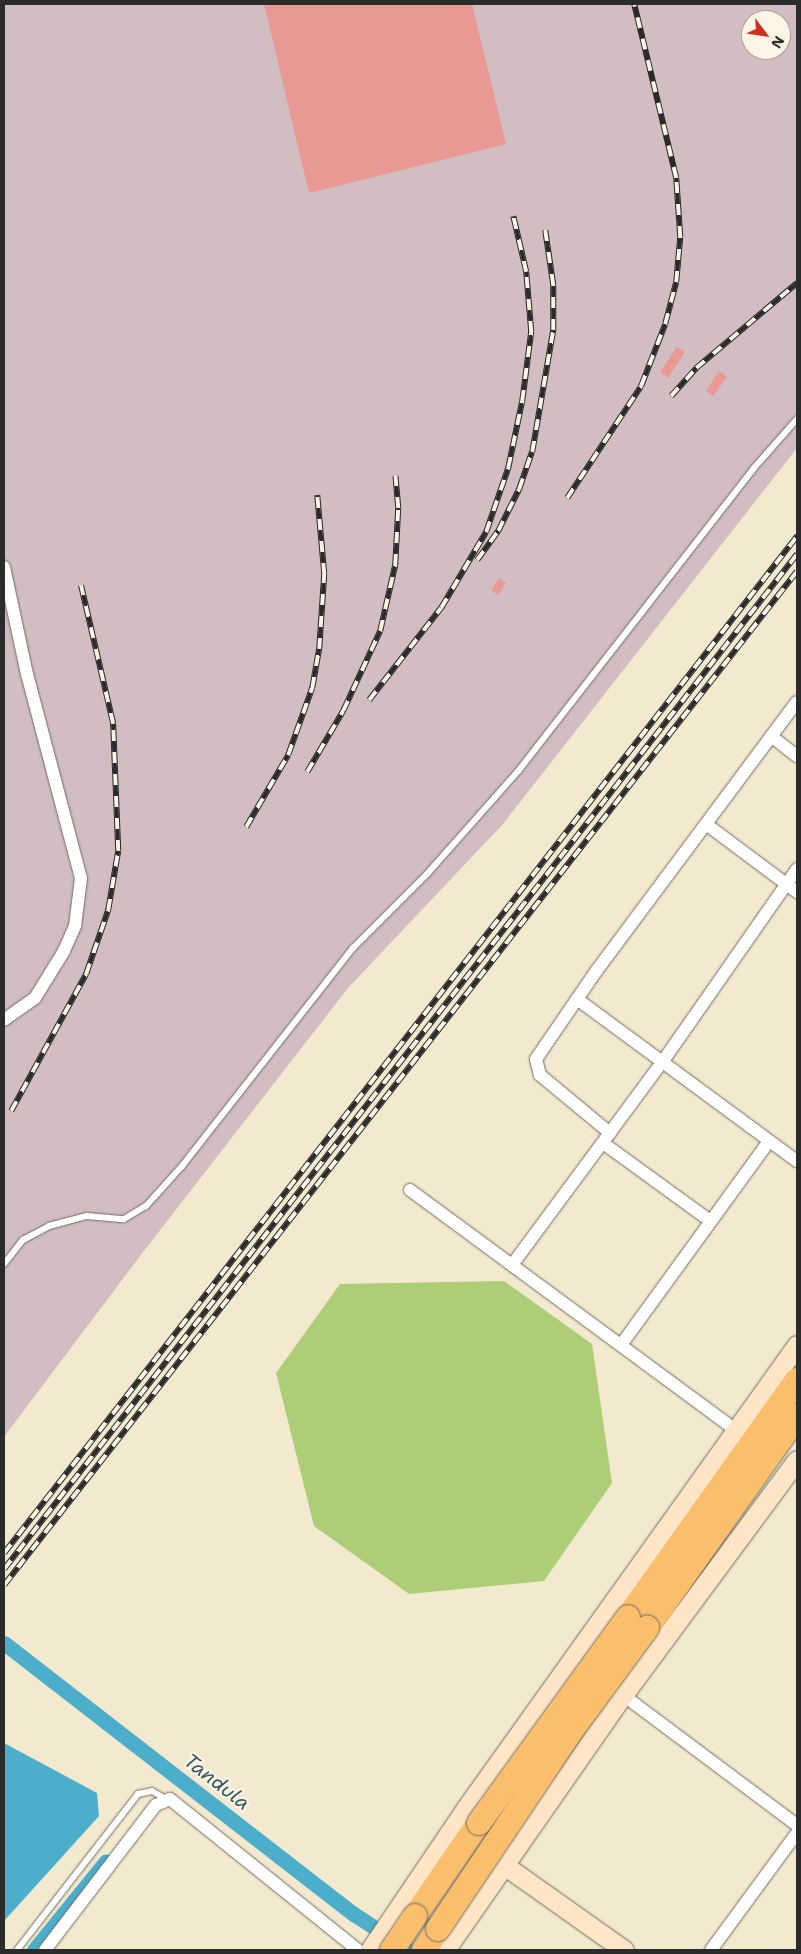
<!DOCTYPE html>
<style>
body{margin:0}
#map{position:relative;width:801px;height:1954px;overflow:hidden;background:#f2e9cf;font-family:"Shantell Sans",sans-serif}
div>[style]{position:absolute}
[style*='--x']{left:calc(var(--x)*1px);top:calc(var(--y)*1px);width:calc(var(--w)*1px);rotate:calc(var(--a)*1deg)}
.industrial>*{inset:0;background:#d2bec2}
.green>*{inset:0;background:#adce77}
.water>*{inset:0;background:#4daecc}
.canal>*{height:15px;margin:-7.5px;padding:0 7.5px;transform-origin:7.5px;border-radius:7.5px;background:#4daecc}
.building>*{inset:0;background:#e89994}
.roads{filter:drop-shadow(0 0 1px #716e64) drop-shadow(0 0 1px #716e64)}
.lane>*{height:6px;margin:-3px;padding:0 3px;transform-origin:3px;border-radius:3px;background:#fff}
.street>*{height:12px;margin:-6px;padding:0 6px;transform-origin:6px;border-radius:6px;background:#fff}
.secondary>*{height:19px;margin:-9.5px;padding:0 9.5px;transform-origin:9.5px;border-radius:9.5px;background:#fde5c5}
.highway>*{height:24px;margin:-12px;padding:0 12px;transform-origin:12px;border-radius:12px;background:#fabe6d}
.rail>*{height:5.5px;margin-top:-2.75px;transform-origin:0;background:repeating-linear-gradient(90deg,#fcf5e5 0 11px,#2b2b2b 0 22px);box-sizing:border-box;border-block:1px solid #2b2b2b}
.bridges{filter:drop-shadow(0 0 1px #716e64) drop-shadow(0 0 1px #716e64)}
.highway-bridge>*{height:24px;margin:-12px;padding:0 12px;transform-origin:12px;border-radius:12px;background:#fabe6d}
span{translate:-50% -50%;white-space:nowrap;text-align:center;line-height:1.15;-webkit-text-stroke:4.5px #fcf5e5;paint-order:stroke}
.water-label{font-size:20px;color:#375963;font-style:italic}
.frame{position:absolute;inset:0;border:5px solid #2b2b2b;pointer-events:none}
.north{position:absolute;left:741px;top:10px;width:50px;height:50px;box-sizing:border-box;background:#fcf5e5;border:1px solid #a8a49b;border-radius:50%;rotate:121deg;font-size:14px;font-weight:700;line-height:20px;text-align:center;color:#2b2b2b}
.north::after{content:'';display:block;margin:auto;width:18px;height:22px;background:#c8321e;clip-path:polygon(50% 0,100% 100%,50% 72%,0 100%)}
</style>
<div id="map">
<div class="industrial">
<i style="clip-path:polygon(evenodd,4px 4px,797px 4px,797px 448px,503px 824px,348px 988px,140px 1256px,4px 1437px,4px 4px,751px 20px,781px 20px,781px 50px,751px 50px,751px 20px)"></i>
</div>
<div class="green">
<i style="clip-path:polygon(504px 1281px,592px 1344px,612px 1483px,544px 1581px,409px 1594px,314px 1526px,276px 1373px,340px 1284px)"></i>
</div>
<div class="water">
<i style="clip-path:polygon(4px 1743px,97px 1793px,99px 1816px,4px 1921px)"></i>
</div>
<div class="canal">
<i style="--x:4;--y:1643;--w:443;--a:37.8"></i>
<i style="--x:354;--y:1914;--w:65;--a:33.7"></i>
<i style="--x:34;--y:1950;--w:114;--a:-51"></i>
</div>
<div class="building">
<i style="clip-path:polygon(264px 4px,472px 4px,506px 144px,309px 193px)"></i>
<i style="clip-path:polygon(677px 347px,685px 352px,668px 378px,660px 372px)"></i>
<i style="clip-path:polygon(719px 371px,727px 377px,713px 396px,706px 391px)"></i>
<i style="clip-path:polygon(499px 578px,506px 583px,498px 595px,491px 590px)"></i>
</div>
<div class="roads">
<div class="lane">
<i style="--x:4;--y:1264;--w:31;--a:-52"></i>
<i style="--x:23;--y:1240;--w:30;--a:-28"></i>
<i style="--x:49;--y:1226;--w:39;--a:-15"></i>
<i style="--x:87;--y:1216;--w:37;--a:5"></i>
<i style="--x:124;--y:1219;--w:26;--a:-31"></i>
<i style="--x:146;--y:1206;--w:54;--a:-48"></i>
<i style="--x:182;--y:1166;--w:277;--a:-51.9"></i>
<i style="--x:353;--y:948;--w:105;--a:-45"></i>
<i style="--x:427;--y:874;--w:139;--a:-48.5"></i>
<i style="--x:519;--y:770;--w:383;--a:-52.1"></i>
<i style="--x:754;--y:468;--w:65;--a:-48.7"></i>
<i style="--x:17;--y:1950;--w:197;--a:-52.2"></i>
<i style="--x:138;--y:1794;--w:14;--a:-12"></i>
<i style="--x:152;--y:1791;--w:16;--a:30"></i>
</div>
<div class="street">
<i style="--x:4;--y:567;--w:109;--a:77.9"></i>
<i style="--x:27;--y:674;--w:211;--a:75.2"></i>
<i style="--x:81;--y:878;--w:48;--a:97.1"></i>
<i style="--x:75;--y:926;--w:27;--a:114"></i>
<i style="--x:64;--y:951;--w:55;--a:121.7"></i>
<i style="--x:35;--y:998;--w:38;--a:145"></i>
<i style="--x:771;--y:736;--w:33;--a:38"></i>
<i style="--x:706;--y:824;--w:114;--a:36.8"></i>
<i style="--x:577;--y:999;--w:273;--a:36.4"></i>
<i style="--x:610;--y:1133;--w:91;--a:-140.4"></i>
<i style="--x:540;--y:1075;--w:16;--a:-104"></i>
<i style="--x:536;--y:1059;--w:108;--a:-55.6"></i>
<i style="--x:597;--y:970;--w:334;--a:-53.3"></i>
<i style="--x:603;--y:1143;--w:131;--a:36"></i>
<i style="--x:410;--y:1190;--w:406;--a:36.4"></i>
<i style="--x:512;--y:1265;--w:250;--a:-53.5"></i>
<i style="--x:661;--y:1064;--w:238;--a:-55.1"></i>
<i style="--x:621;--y:1345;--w:252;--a:-54"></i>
<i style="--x:623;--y:1695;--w:217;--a:36.8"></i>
<i style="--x:45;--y:1950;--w:183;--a:-52.6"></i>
<i style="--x:156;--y:1805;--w:15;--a:-23"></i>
<i style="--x:170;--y:1799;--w:241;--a:38.8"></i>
<i style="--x:711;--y:1950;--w:145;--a:-53.7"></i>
</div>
<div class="secondary">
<i style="--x:504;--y:1865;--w:147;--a:35.3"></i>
<i style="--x:370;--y:1950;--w:171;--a:-55.9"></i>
<i style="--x:466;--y:1808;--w:569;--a:-54.44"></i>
<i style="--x:445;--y:1950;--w:311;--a:-55.1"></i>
<i style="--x:623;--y:1695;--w:292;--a:-53.5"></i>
</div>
<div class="highway">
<i style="--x:628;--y:1617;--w:291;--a:-54.5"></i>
<i style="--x:647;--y:1628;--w:260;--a:-54.7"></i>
<i style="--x:415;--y:1916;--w:113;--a:-55.5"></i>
<i style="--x:424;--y:1950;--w:25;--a:-56"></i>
</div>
</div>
<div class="rail">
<i style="--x:671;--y:396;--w:38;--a:-48"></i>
<i style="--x:696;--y:368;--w:132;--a:-40.1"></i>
<i style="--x:567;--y:498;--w:134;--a:-56.5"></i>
<i style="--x:641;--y:386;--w:66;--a:-68.8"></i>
<i style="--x:665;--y:324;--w:43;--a:-75.3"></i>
<i style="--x:676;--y:282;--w:45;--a:-84.9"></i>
<i style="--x:680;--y:237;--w:59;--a:-93.9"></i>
<i style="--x:676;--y:178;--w:179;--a:-103.6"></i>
<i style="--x:477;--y:560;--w:36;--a:-54"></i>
<i style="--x:498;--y:531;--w:47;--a:-63.4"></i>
<i style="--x:519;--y:489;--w:39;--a:-71"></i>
<i style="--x:532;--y:452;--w:124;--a:-80.2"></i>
<i style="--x:553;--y:330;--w:45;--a:-90"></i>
<i style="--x:553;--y:285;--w:55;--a:-98.4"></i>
<i style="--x:369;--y:700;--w:117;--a:-52"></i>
<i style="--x:441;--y:608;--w:88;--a:-59.4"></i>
<i style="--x:486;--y:532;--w:68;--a:-71"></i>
<i style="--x:508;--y:468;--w:68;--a:-78.2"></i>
<i style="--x:522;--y:401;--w:70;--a:-82.6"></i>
<i style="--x:531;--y:332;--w:60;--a:-94.8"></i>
<i style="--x:526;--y:272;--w:57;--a:-103.1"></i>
<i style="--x:307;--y:772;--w:71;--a:-59.5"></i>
<i style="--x:343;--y:711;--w:88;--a:-65.2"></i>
<i style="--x:380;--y:631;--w:68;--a:-77.2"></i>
<i style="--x:395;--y:565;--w:57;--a:-87"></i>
<i style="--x:398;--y:508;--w:32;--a:-95"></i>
<i style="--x:246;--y:827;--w:83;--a:-59.7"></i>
<i style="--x:288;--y:755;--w:71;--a:-70.3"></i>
<i style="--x:312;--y:688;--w:40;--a:-80"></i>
<i style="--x:319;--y:649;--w:75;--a:-86.2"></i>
<i style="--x:324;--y:574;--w:79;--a:-95.1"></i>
<i style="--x:11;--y:1111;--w:156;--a:-61.3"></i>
<i style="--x:86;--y:974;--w:68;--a:-71"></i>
<i style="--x:108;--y:910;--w:60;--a:-80.4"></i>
<i style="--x:118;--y:851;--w:127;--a:-92.3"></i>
<i style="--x:113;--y:724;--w:142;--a:-103.1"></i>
<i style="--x:4;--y:1553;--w:1290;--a:-52.05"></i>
<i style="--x:4;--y:1569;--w:1288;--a:-52"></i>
<i style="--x:4;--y:1585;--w:1287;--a:-51.97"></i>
</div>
<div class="bridges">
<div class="highway-bridge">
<i style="--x:479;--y:1823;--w:254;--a:-54.1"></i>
<i style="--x:438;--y:1929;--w:235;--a:-56.1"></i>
<i style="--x:569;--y:1734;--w:132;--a:-53.7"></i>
<i style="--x:392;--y:1950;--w:41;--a:-55.9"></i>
</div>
</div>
<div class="water-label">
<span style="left:217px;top:1782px;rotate:38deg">Tandula</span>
</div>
<div class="frame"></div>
<div class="north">N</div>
</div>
